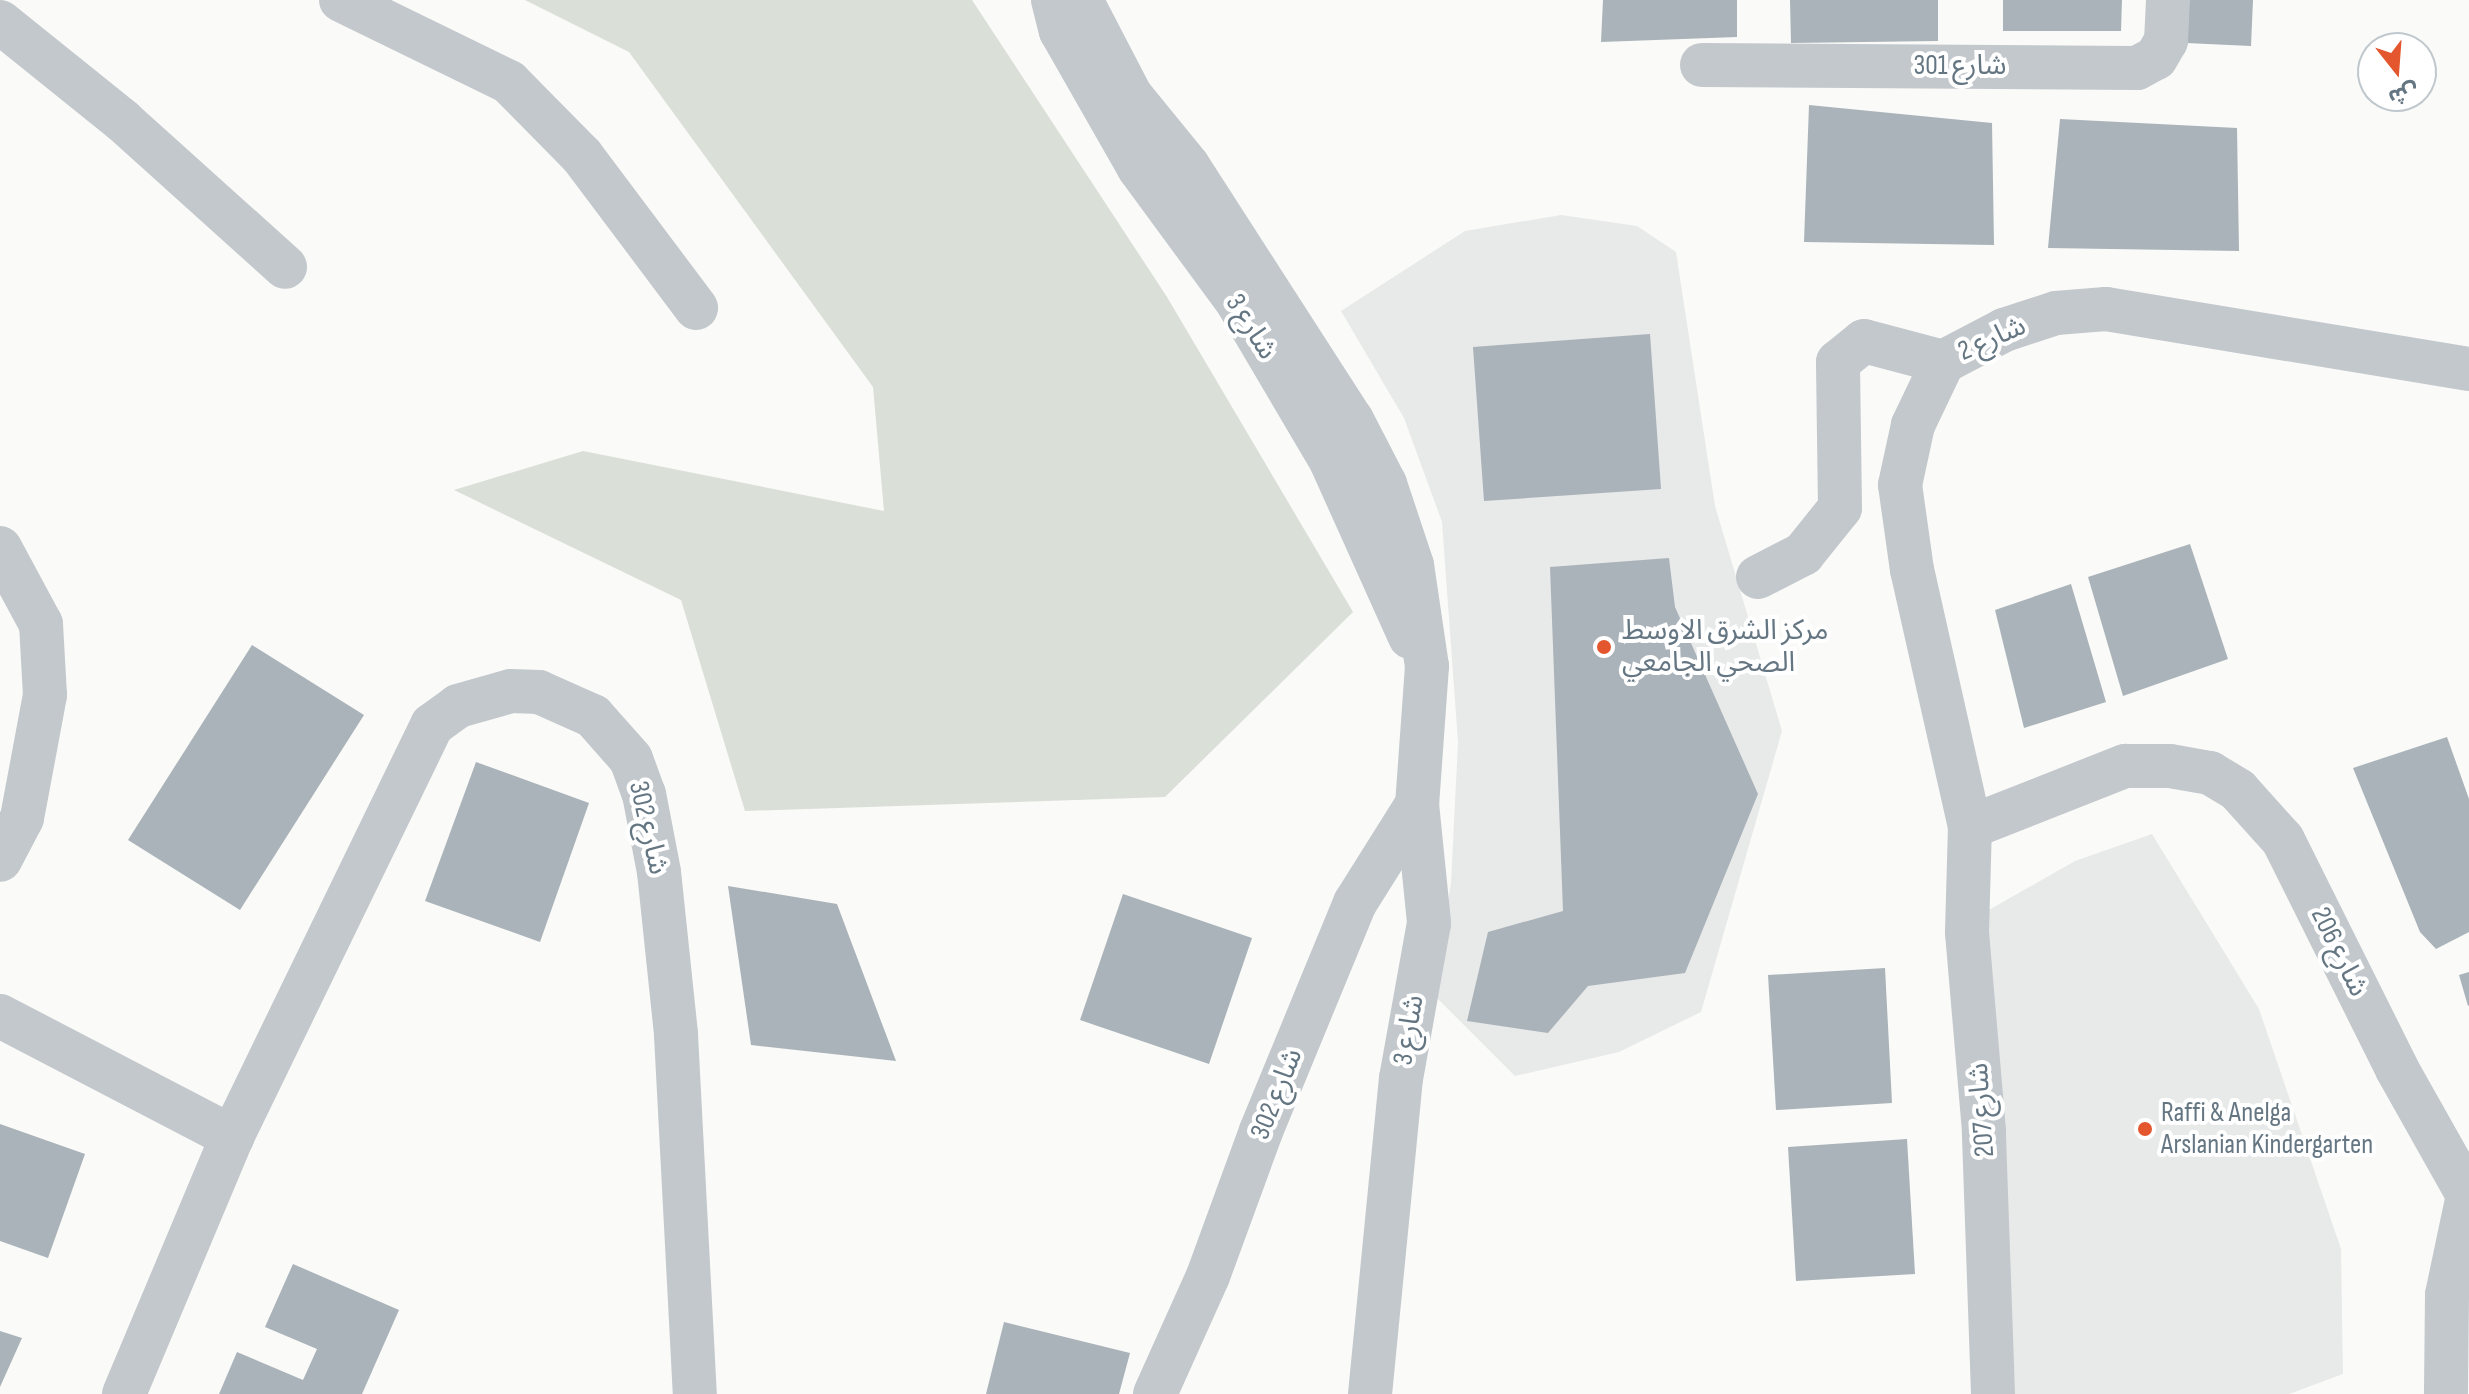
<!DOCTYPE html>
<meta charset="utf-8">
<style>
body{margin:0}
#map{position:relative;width:2469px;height:1394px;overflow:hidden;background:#fafaf8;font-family:"Sofia Sans Condensed","Noto Sans Arabic",sans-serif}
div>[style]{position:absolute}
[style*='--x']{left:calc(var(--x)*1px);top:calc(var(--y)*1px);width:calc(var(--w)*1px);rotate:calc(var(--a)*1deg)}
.built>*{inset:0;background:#e8e9e9}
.green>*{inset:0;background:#dadfd7}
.building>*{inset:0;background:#aab3b9}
.minor>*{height:44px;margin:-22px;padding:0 22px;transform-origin:22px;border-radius:22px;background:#c3c8cc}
.dots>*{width:22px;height:22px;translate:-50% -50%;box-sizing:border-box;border:4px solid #fff;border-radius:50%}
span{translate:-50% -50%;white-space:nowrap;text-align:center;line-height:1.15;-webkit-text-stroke:8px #fff;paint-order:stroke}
.street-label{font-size:28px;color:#657683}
.poi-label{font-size:28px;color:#657683}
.left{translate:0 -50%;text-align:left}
.north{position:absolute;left:2357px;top:32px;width:80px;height:80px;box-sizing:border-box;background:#fff;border:2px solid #c1c8cd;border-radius:50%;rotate:163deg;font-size:22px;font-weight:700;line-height:32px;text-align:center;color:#657683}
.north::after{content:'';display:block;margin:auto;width:28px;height:36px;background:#e4572e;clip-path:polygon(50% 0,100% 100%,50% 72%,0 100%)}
</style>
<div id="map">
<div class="built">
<i style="clip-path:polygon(1561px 215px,1637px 226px,1676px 252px,1715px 506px,1782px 731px,1701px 1012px,1619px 1052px,1515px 1076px,1433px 994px,1451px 883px,1458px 742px,1442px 522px,1404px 418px,1341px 311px,1465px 231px)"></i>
<i style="clip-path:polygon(2152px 834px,2259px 1009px,2341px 1249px,2343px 1374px,2289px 1394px,2011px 1394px,1973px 919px,2075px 861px)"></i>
</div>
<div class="green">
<i style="clip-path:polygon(525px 0,972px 0,1167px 297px,1353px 612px,1165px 797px,745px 811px,681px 600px,454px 490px,583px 451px,884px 511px,873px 387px,629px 52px)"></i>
</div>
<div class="building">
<i style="clip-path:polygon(1603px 0,1737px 0,1737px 37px,1601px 42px)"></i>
<i style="clip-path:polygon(1790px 0,1938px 0,1938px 41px,1791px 43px)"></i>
<i style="clip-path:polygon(2003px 0,2122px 0,2121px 31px,2003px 31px)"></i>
<i style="clip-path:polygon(2188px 0,2253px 0,2251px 46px,2186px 43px)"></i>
<i style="clip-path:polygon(1809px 105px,1992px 123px,1994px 245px,1804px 242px)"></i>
<i style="clip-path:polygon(2060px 119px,2237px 128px,2239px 251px,2048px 248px)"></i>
<i style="clip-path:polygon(1650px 334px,1661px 489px,1484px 501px,1473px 347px)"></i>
<i style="clip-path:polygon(2190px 544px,2228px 659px,2123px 696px,2088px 577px)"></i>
<i style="clip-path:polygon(1669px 558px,1675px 607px,1758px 794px,1685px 973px,1588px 986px,1548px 1033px,1467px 1021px,1488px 932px,1563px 911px,1550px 567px)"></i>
<i style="clip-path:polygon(2071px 584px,2106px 702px,2024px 728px,1995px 610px)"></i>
<i style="clip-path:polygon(252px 645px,364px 715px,240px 910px,128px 840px)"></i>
<i style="clip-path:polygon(2447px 737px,2469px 799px,2469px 932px,2436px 949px,2420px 932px,2353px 768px)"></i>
<i style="clip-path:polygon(476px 762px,589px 803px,540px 942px,425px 901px)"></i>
<i style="clip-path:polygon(728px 886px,837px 904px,896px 1061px,751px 1045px)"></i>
<i style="clip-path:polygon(1123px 894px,1252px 938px,1209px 1064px,1080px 1020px)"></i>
<i style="clip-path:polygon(1885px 968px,1892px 1103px,1776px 1110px,1768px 975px)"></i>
<i style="clip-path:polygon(2469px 972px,2469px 1005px,2468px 1006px,2459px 975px)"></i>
<i style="clip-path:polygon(0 1124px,85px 1154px,48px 1258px,0 1241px)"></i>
<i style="clip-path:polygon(1907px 1139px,1915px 1274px,1796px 1281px,1788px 1147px)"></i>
<i style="clip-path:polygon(293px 1264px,399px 1310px,362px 1394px,219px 1394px,237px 1352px,303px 1380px,317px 1349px,265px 1327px)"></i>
<i style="clip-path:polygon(1004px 1322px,1130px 1353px,1119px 1394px,986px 1394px)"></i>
<i style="clip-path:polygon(0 1331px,22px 1338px,0 1387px)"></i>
</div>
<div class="minor">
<i style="--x:341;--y:0;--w:187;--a:26"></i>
<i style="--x:509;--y:82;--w:104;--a:45.4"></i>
<i style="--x:582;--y:156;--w:190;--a:53.1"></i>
<i style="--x:1053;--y:0;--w:32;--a:76"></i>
<i style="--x:1061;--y:31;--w:158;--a:60.3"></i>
<i style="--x:1139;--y:168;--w:167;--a:53.7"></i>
<i style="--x:1238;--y:303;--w:183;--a:59.5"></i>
<i style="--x:1331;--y:461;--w:193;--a:65.8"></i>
<i style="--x:1081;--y:0;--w:108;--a:62.5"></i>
<i style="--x:1131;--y:96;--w:90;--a:50.8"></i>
<i style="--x:1188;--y:166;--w:302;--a:57.2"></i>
<i style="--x:1352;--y:420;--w:72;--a:62.7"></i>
<i style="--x:1385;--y:484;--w:85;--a:71.6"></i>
<i style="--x:1412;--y:565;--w:102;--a:81.6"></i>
<i style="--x:1427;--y:666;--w:138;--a:94.1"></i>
<i style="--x:1417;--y:804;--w:120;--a:84.2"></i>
<i style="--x:1429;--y:923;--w:158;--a:100.2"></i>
<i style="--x:1401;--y:1078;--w:318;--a:95.6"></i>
<i style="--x:0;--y:22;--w:158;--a:38.8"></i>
<i style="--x:123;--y:121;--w:218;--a:42"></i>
<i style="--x:1702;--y:65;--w:435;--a:0.4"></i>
<i style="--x:2137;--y:68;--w:21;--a:-28"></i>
<i style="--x:2156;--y:58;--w:20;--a:-60"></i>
<i style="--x:2166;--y:41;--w:41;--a:-87.2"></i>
<i style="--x:0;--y:548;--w:86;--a:61.7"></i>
<i style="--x:41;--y:624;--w:71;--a:86.8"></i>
<i style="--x:45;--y:695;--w:125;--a:100.6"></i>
<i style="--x:22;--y:818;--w:47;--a:117.6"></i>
<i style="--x:1758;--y:577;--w:51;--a:-27.1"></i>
<i style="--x:1803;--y:554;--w:59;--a:-51.2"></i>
<i style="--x:1840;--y:508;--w:146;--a:-90.8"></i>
<i style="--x:1838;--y:362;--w:33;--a:-39"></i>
<i style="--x:1864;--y:341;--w:82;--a:14.9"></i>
<i style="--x:1970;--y:827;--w:167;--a:-21.5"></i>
<i style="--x:2125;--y:766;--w:45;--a:0"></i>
<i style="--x:2170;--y:766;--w:41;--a:9.9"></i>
<i style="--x:2210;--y:773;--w:33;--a:31"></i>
<i style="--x:2238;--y:790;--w:67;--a:48"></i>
<i style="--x:2283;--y:840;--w:256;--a:63.5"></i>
<i style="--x:2397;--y:1069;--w:145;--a:60.6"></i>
<i style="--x:2468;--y:1195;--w:102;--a:101.9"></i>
<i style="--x:2447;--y:1295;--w:99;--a:90.6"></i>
<i style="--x:0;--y:1016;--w:262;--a:27.5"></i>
<i style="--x:124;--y:1394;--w:279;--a:-67.2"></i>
<i style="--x:232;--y:1137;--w:458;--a:-64.1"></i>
<i style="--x:432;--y:725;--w:32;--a:-36"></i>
<i style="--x:458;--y:706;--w:55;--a:-15.8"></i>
<i style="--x:511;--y:691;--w:28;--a:2"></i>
<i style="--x:539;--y:692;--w:59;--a:24"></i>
<i style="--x:593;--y:716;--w:57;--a:48.5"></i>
<i style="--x:631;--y:759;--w:37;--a:70"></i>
<i style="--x:644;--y:794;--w:79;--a:79.1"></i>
<i style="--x:659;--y:872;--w:164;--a:84"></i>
<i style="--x:676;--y:1035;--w:360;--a:87"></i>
<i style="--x:1155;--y:1394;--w:129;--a:-65.8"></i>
<i style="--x:1208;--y:1276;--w:154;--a:-69.9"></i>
<i style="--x:1261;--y:1131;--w:247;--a:-67.6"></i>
<i style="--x:1355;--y:903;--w:117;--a:-57.9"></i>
<i style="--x:1993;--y:1394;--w:263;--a:-92"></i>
<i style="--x:1984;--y:1131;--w:200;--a:-94.9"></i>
<i style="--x:1967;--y:932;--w:105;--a:-88.4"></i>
<i style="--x:1970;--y:827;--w:263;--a:-102.7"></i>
<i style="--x:1912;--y:570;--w:86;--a:-98"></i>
<i style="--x:1900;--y:485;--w:61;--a:-77.8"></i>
<i style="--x:1913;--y:425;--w:70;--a:-64.5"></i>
<i style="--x:1943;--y:362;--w:69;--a:-27.7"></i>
<i style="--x:2004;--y:330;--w:55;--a:-18.1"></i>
<i style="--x:2056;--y:313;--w:50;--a:-4.6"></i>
<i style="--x:2106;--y:309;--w:368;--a:9.4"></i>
</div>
<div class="dots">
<i style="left:1604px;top:647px;background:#e4572e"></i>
<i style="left:2145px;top:1129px;background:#e4572e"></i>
</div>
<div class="street-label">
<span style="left:1960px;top:66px">شارع 301</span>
<span style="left:1251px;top:327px;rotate:58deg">شارع 3</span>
<span style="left:1992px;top:339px;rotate:-24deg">شارع 2</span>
<span style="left:648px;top:828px;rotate:77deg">شارع 302</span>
<span style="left:2339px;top:952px;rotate:64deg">شارع 206</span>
<span style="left:1409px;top:1030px;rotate:-80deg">شارع 3</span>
<span style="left:1277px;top:1094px;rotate:-68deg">شارع 302</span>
<span style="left:1982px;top:1110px;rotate:-94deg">شارع 207</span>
</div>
<div class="poi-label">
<span class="left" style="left:1622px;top:647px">مركز الشرق الاوسط<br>الصحي الجامعي</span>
<span class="left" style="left:2161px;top:1129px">Raffi &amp; Anelga<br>Arslanian Kindergarten</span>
</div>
<div class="north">ش</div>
</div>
